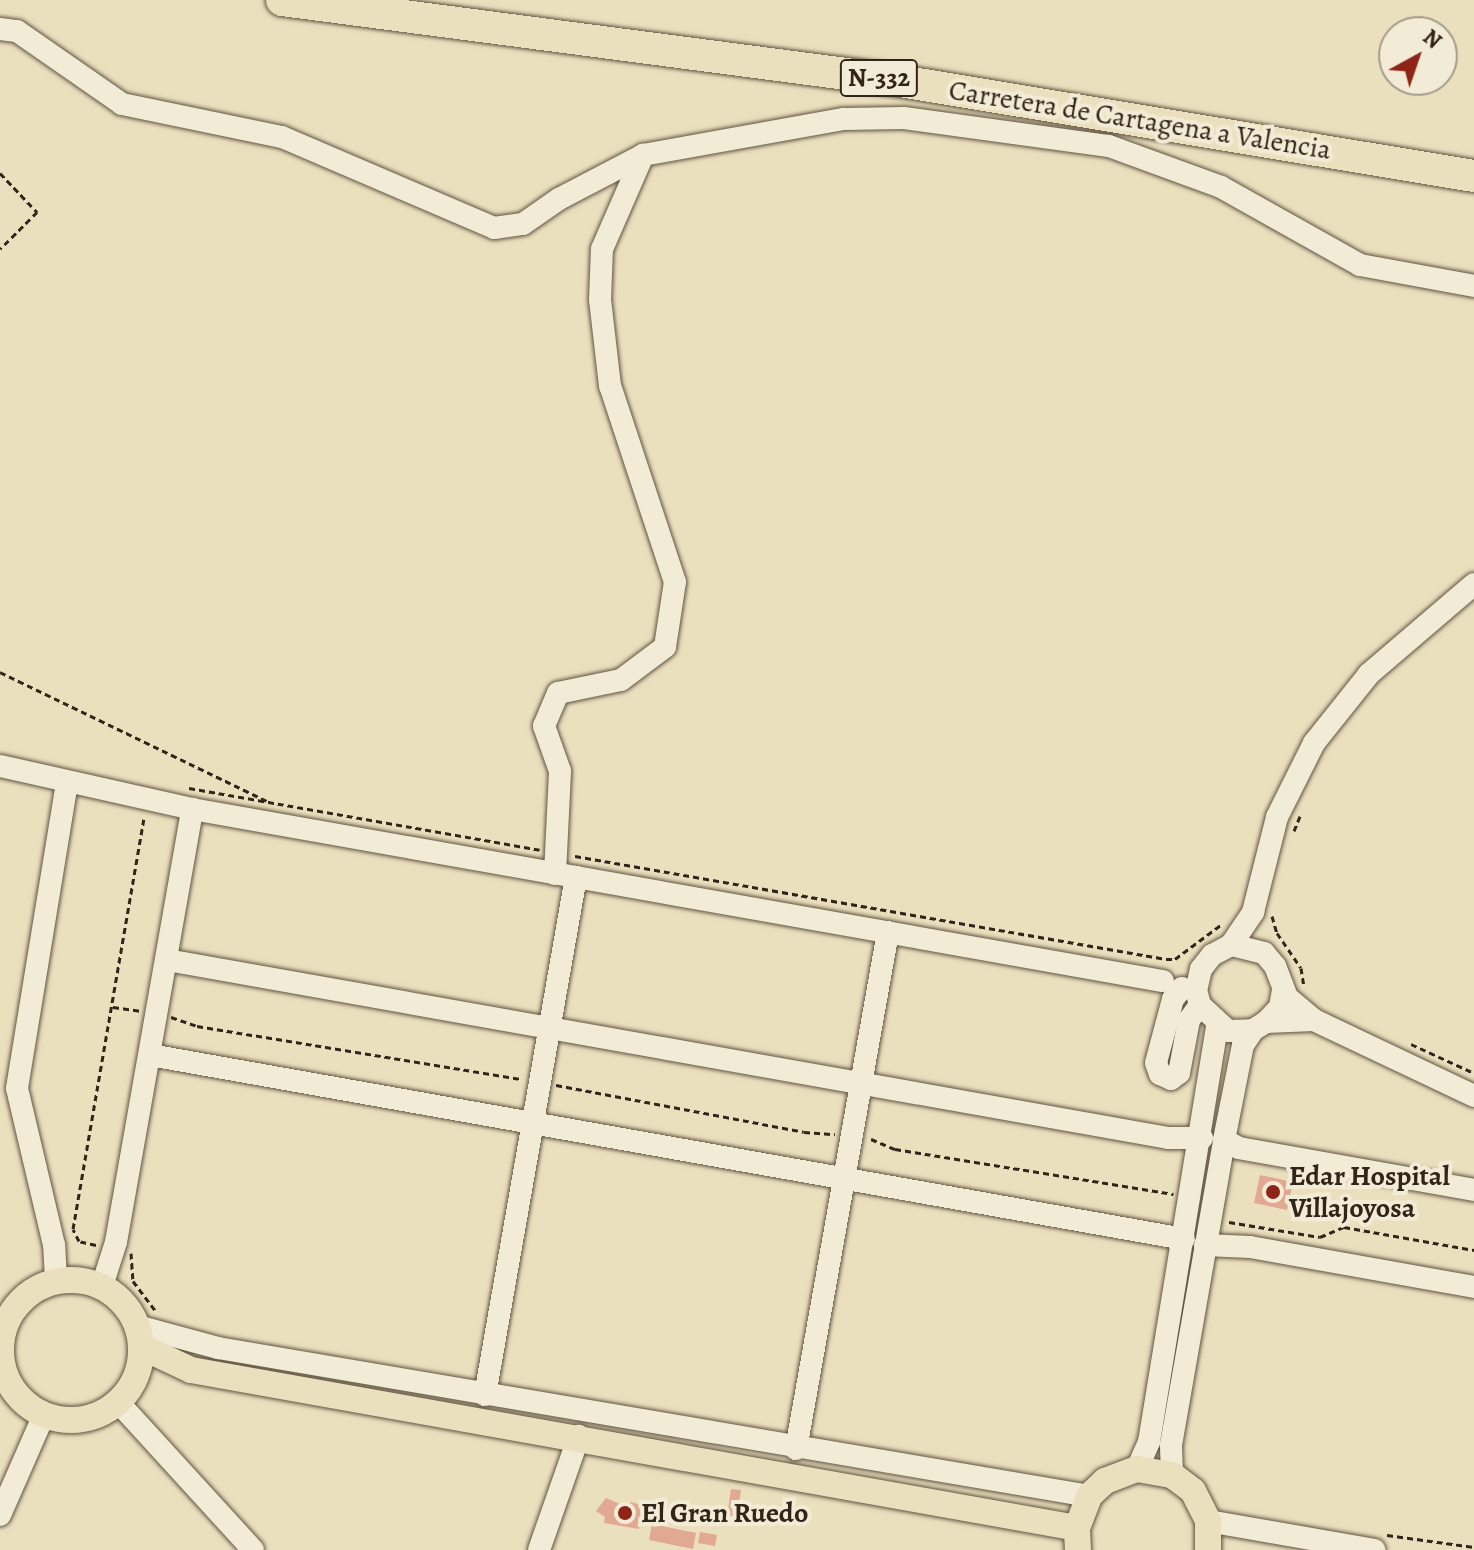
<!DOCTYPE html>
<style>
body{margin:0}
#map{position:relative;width:1474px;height:1550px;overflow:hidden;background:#ebe0be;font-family:Alegreya,serif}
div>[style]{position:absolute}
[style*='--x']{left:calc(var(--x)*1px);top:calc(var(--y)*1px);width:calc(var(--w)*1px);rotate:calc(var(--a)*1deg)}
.building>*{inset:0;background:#e1a892}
.path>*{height:3px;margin-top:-1.5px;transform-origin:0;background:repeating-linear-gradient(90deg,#312519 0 6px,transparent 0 10px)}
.roads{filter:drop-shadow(0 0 2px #605442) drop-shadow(0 0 2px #605442)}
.minor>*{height:22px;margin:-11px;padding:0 11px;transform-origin:11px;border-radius:11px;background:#f2ebd5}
.major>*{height:26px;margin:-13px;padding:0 13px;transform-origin:13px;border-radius:13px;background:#ebe0be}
.major>.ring{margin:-13px;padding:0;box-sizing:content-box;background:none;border:26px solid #ebe0be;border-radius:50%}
.highway>*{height:32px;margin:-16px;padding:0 16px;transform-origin:16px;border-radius:16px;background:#ebe0be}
.dots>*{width:22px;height:22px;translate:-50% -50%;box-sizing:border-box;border:4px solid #f2ebd5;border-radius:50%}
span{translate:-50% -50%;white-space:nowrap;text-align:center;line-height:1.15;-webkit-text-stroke:8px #f2ebd5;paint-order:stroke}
.shield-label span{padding:2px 6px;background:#f2ebd5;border:2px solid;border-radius:6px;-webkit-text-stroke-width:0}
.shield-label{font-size:26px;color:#312519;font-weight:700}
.street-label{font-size:28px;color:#312519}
.poi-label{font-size:28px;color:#312519;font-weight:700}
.left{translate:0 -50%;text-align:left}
.north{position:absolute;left:1378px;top:16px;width:80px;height:80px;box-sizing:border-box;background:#f2ebd5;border:2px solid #a59c8a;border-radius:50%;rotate:40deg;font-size:22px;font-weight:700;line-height:32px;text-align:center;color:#312519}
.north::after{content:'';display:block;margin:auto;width:28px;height:36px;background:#8f2418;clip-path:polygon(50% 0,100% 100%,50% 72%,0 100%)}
</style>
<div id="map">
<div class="building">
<i style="clip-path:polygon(1260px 1175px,1293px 1182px,1287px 1210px,1254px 1203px)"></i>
<i style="clip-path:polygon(731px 1489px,741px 1490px,737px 1517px,727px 1516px)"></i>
<i style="clip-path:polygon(606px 1498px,629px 1508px,630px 1502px,655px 1508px,652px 1520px,642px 1517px,639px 1529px,604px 1523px,605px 1517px,596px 1511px)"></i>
<i style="clip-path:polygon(652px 1524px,696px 1533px,693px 1549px,649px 1540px)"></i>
<i style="clip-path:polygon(700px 1532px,717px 1535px,715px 1546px,698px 1543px)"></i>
</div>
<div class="path">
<i style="--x:0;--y:173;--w:54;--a:46.5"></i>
<i style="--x:37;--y:212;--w:52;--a:135"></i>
<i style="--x:0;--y:672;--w:297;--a:25.8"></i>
<i style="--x:189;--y:788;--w:356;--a:10"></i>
<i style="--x:1294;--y:831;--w:16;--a:-68"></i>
<i style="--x:575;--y:856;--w:600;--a:9.89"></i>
<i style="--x:1166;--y:959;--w:9;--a:0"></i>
<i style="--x:1175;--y:959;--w:59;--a:-36.7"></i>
<i style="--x:1272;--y:916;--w:18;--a:74"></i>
<i style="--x:1277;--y:933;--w:42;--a:55.6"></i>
<i style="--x:1301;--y:968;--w:19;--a:81"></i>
<i style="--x:113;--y:1007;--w:27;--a:8"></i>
<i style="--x:171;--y:1017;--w:28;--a:19"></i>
<i style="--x:197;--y:1026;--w:328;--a:9.3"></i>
<i style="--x:1411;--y:1044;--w:69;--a:24.7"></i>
<i style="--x:556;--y:1085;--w:252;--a:10.7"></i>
<i style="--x:804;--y:1132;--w:31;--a:4"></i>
<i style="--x:871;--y:1139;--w:26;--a:23"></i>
<i style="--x:895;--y:1149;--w:282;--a:9.2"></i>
<i style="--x:1229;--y:1222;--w:92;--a:9.4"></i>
<i style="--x:1320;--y:1237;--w:26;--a:-23"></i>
<i style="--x:1344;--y:1227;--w:132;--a:10"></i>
<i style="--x:96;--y:1245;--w:17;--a:-167"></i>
<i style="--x:79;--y:1241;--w:13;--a:-117"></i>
<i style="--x:73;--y:1229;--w:417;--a:-80.2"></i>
<i style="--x:131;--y:1253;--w:28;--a:86"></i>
<i style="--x:133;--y:1281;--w:39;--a:53"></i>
<i style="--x:1387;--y:1535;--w:88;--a:7.9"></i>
</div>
<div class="roads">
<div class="minor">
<i style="--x:0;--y:29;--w:17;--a:7"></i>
<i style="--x:17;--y:31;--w:128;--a:34.8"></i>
<i style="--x:122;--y:104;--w:163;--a:11.7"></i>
<i style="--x:282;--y:137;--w:231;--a:23.2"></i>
<i style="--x:494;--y:228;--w:29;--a:-8"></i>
<i style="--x:523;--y:224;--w:44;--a:-34.8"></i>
<i style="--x:559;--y:199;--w:95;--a:-27.6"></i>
<i style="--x:643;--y:155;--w:204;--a:-10.2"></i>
<i style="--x:844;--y:119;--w:60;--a:-1"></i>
<i style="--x:904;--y:118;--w:207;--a:7.8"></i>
<i style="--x:1109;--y:146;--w:119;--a:20.1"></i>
<i style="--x:1221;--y:187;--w:159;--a:29.3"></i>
<i style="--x:1360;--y:265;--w:116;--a:10.4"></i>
<i style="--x:0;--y:766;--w:197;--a:12.6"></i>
<i style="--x:192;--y:809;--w:986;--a:10.05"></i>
<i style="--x:555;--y:874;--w:103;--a:-87.2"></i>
<i style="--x:560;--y:771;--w:48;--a:-109.6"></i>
<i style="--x:544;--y:726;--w:36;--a:-67"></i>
<i style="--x:558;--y:693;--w:64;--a:-11.7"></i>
<i style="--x:621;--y:680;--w:55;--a:-36.9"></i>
<i style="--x:665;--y:647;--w:66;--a:-81.3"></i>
<i style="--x:675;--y:582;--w:206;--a:-108.3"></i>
<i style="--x:610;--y:386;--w:87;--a:-96.6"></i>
<i style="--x:600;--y:300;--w:51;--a:-87.8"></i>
<i style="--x:602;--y:249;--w:103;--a:-66.4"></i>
<i style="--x:1231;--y:945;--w:40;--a:-56"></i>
<i style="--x:1253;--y:912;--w:98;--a:-75.8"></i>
<i style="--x:1277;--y:817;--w:83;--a:-63.4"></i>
<i style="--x:1314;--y:743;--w:88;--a:-51.4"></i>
<i style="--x:1369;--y:674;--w:138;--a:-40.6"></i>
<i style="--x:167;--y:960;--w:1017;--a:10.08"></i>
<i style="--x:1168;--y:1138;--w:34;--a:0"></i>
<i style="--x:1182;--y:988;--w:14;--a:129"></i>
<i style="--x:1173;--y:999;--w:66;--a:104.9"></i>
<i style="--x:1156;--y:1063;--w:12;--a:70"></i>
<i style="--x:1160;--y:1074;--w:12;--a:24"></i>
<i style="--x:1171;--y:1079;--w:10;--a:-37"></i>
<i style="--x:1179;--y:1073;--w:54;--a:-79.3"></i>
<i style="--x:1189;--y:1020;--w:19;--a:-54"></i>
<i style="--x:1314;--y:1020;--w:177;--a:25.4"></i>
<i style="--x:1266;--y:1022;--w:48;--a:-2.4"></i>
<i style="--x:1314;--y:1020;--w:35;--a:-140"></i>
<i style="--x:1287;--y:997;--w:33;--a:-111"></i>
<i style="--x:1275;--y:966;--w:17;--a:-130"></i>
<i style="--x:1264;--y:953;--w:34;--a:-166"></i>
<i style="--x:1231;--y:945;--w:21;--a:152"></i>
<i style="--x:1212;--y:955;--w:18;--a:128"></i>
<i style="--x:1201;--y:969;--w:22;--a:103"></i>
<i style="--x:1196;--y:990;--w:16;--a:75"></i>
<i style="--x:1200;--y:1005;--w:38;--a:43"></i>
<i style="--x:1228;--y:1031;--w:25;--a:-2"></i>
<i style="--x:1253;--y:1030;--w:15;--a:-32"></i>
<i style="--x:1266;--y:1022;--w:21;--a:-47"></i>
<i style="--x:1280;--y:1007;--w:17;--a:-80"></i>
<i style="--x:150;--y:1055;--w:1050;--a:10.09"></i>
<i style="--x:1224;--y:1140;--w:17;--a:28"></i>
<i style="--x:1239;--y:1148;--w:239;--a:10.1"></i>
<i style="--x:1205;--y:1245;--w:45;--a:2.5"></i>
<i style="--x:1250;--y:1247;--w:228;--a:10.1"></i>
<i style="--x:56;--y:1280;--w:35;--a:-93"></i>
<i style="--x:54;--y:1245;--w:161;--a:-103.3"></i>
<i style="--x:17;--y:1088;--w:309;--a:-80.7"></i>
<i style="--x:102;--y:1286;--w:46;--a:-72.3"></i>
<i style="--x:116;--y:1242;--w:440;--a:-80"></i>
<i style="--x:137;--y:1326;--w:84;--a:15.2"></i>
<i style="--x:218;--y:1348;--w:883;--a:9.64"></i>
<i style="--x:485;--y:1395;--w:526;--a:-80.04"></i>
<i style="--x:118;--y:1402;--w:200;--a:47.6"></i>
<i style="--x:796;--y:1449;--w:525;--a:-79.91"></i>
<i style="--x:1137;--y:1469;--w:30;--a:-66"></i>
<i style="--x:1149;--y:1442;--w:423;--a:-80.7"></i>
<i style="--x:1172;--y:1475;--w:30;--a:-92"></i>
<i style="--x:1171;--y:1445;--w:310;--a:-80.1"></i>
<i style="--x:1224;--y:1140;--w:97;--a:-78.7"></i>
<i style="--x:1243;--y:1045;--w:18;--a:-56"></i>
<i style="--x:0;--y:1515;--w:109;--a:-66.3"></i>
<i style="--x:1208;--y:1521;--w:169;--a:9.9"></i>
<i style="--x:539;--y:1550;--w:121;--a:-70.7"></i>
</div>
<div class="major">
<i class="ring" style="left:1px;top:1280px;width:114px;height:114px"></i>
<i style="--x:142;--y:1347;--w:54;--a:25.1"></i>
<i style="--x:191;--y:1370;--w:900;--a:10.11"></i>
<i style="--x:1078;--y:1550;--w:22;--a:-93"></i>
<i style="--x:1077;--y:1528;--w:34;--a:-69"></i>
<i style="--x:1089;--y:1496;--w:22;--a:-43"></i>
<i style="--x:1105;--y:1481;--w:34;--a:-21"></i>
<i style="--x:1137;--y:1469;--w:36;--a:10"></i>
<i style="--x:1172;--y:1475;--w:26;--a:37"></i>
<i style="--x:1193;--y:1491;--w:34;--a:63"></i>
<i style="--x:1208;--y:1521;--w:29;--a:90"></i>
</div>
<div class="highway">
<i style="--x:282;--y:0;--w:623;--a:7.47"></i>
<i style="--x:900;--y:81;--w:582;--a:9.4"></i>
</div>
</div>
<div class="dots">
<i style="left:1273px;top:1192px;background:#8f2418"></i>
<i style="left:625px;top:1513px;background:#8f2418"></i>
</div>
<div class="shield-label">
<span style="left:879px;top:78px">N-332</span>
</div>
<div class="street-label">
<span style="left:1140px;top:120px;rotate:9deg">Carretera de Cartagena a Valencia</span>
</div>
<div class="poi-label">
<span class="left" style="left:1289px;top:1192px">Edar Hospital<br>Villajoyosa</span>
<span class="left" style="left:641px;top:1513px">El Gran Ruedo</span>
</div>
<div class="north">N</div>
</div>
